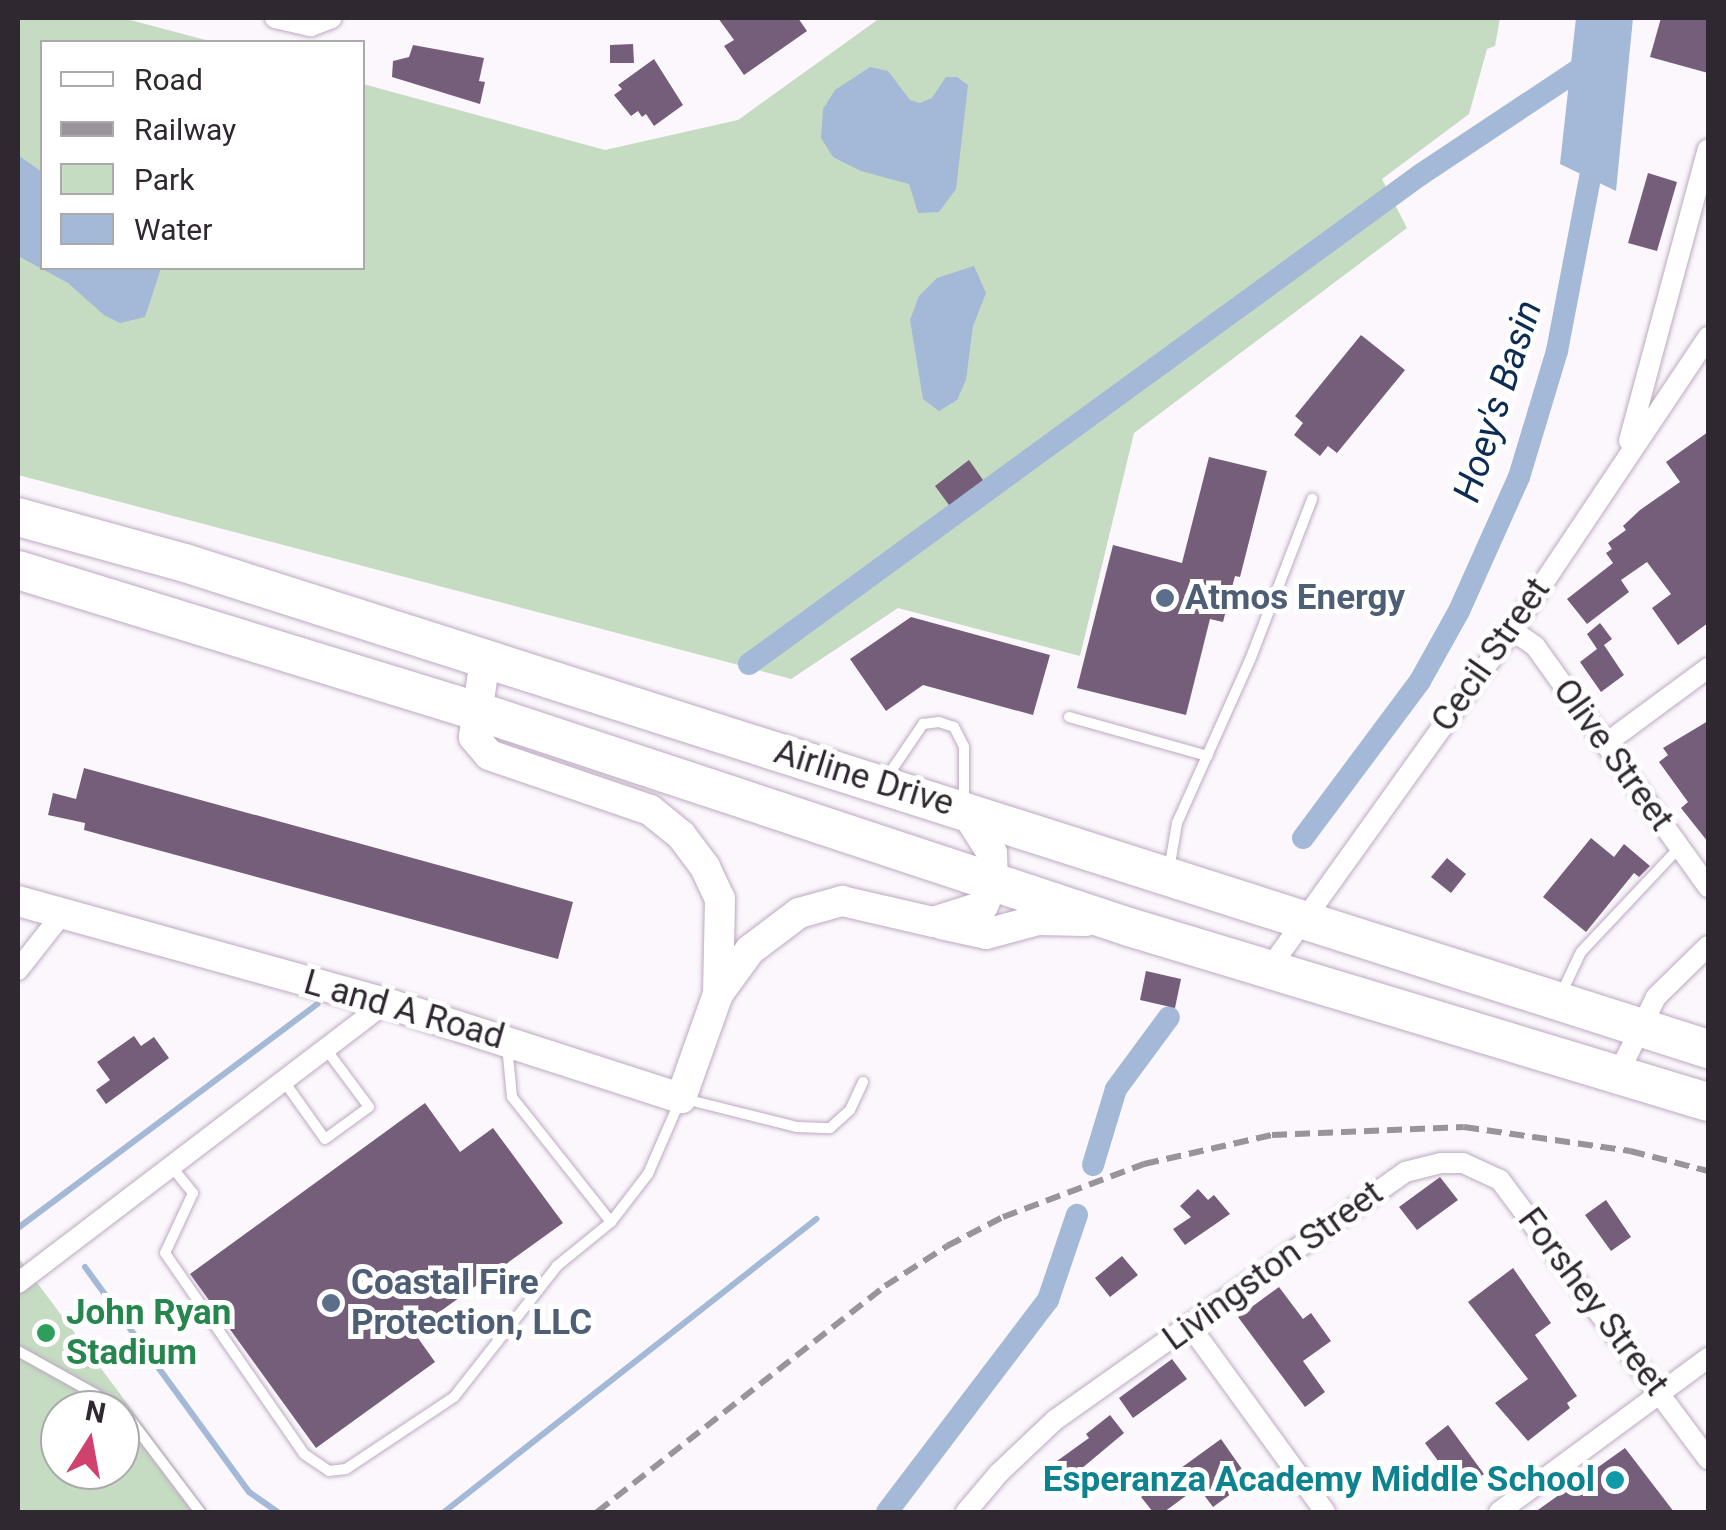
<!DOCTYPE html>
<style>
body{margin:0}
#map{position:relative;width:1726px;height:1530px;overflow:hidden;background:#fbf7fc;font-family:Roboto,sans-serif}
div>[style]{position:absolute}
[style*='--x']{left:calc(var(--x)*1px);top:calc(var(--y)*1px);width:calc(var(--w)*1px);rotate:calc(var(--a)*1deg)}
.green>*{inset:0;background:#c5dbc2}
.water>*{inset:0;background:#a3b9d7}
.stream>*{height:6px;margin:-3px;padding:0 3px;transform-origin:3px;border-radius:3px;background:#a3b9d7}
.canal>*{height:22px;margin:-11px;padding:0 11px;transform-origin:11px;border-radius:11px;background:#a3b9d7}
.building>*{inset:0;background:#745e79}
.roads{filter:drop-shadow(0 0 2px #bda9c1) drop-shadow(0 0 2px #bda9c1)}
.lane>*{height:10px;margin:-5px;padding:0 5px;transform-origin:5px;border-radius:5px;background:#fff}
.street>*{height:20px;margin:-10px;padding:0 10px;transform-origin:10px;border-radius:10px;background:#fff}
.secondary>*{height:30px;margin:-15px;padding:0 15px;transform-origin:15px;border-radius:15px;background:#fff}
.highway>*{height:38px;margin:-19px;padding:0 19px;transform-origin:19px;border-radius:19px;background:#fff}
.rail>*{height:6px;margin-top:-3px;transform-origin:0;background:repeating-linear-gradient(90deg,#99939a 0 15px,transparent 0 23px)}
.dots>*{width:28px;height:28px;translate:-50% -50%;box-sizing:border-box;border:5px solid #fff;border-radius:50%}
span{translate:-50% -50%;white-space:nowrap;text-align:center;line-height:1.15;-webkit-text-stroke:10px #fff;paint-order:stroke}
.service-label{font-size:35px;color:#4e5e75;font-weight:700}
.left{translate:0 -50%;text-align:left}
.street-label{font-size:35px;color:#302831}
.leisure-label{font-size:35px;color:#27864d;font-weight:700}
.culture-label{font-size:35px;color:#0d838f;font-weight:700}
.right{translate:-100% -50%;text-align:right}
.water-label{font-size:38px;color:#0d2c53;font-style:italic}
.frame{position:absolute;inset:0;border:20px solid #302831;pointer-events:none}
.legend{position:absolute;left:40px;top:40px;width:325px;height:230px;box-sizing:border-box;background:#fff;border:2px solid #aca9ad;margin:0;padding:12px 18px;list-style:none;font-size:30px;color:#302831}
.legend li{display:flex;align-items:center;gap:20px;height:50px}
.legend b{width:50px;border:2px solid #aca9ad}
.north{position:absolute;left:40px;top:1390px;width:100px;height:100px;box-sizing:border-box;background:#fff;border:2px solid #aca9ad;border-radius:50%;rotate:11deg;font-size:28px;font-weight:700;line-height:40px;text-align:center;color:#302831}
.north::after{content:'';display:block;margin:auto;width:35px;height:45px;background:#d0426e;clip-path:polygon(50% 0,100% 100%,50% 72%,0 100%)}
</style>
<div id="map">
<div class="green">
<i style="clip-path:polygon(18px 18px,123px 18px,213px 42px,42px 42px,42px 268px,362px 268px,363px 84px,605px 150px,738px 120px,880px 18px,1500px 18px,1495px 46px,1487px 49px,1469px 114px,1382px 179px,1407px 228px,1134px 433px,1080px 656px,898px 608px,791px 679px,18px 475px)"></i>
<i style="clip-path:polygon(evenodd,18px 1257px,208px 1512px,18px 1512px,18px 1257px,60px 1410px,120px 1410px,120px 1470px,60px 1470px,60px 1410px)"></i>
</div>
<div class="water">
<i style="clip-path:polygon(1576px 18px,1633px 18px,1616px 191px,1560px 164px)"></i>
<i style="clip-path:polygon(870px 67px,888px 71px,910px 100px,920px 103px,932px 98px,946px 77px,957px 77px,968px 85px,956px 189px,939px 212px,918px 213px,909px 184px,861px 171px,833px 157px,821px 138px,823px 109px,835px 90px)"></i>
<i style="clip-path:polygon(18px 155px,42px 172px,42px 268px,161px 268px,145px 317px,120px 323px,104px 315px,68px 283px,18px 256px)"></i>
<i style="clip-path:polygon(974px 266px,986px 293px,973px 326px,966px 380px,957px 400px,939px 411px,923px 399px,910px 320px,919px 296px,937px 278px)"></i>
</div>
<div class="stream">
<i style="--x:18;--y:1228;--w:374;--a:-36.8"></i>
<i style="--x:85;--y:1267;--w:278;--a:53.9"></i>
<i style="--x:249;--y:1492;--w:35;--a:35"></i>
<i style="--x:444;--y:1512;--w:474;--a:-38.2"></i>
</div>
<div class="canal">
<i style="--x:749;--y:664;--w:830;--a:-36.08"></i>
<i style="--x:1420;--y:175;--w:211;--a:-33.6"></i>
<i style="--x:1303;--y:838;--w:196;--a:-53.3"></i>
<i style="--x:1420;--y:681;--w:80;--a:-60.9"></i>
<i style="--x:1459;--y:611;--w:147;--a:-65.9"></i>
<i style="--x:1519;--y:477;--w:132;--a:-73.2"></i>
<i style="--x:1557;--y:351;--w:204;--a:-79.2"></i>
<i style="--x:1093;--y:1165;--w:79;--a:-73.2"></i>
<i style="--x:1116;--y:1089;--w:89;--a:-53.6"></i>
<i style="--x:887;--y:1512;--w:266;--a:-52.8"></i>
<i style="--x:1048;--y:1300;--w:90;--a:-71.2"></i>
</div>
<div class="building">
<i style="clip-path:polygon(718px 18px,798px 18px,807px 31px,744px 75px,724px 46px,734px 40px)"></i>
<i style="clip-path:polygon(1661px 18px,1708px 18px,1708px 73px,1650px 57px)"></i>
<i style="clip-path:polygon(633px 44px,634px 63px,610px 63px,610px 45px)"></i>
<i style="clip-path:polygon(413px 45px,484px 58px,479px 81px,485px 82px,480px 104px,392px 77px,393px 61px,409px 57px)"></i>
<i style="clip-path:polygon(654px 59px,683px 105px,654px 126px,646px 114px,642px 117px,638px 111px,631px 116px,614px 95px,622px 89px,618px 85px)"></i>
<i style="clip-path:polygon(1648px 173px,1677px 182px,1657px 251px,1628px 243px)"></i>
<i style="clip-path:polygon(1361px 335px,1405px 370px,1337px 453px,1328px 446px,1320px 456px,1294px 435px,1303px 423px,1295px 416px)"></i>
<i style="clip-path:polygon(1708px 432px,1708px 623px,1678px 645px,1652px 608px,1671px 594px,1647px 562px,1621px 580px,1629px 592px,1587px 624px,1567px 599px,1613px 563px,1606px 553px,1612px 549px,1608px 543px,1626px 530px,1623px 526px,1640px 510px,1680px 482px,1666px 462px)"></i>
<i style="clip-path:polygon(1209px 457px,1267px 471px,1240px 577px,1235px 576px,1223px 622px,1210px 619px,1186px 715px,1077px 688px,1113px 545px,1182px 563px)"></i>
<i style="clip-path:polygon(969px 460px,983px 480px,949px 505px,935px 486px)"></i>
<i style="clip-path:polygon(911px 617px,1050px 655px,1033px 715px,923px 685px,886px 711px,850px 659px)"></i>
<i style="clip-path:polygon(1600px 623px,1612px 639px,1604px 645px,1624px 675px,1601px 692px,1580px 662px,1597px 649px,1587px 634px)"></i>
<i style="clip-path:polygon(1708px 721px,1708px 842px,1681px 808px,1688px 802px,1659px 762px,1668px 755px,1663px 748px)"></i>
<i style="clip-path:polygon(84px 768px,573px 902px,558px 959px,84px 830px,85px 823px,48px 815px,53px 793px,76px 799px)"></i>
<i style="clip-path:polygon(1591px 838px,1614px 857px,1624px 844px,1650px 866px,1639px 877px,1634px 873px,1586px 932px,1543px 897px)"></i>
<i style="clip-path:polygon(1447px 858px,1466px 874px,1451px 893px,1431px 877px)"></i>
<i style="clip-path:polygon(1146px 971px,1181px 979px,1175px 1008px,1140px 1000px)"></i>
<i style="clip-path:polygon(134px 1036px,141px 1046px,154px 1037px,169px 1058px,106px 1104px,96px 1090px,110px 1080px,97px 1062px)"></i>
<i style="clip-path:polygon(425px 1103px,460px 1152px,493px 1128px,563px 1223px,413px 1331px,435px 1362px,316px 1448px,190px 1274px)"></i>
<i style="clip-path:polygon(1440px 1177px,1458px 1200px,1417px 1230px,1399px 1207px)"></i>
<i style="clip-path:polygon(1198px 1189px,1208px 1200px,1214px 1195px,1230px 1214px,1185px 1245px,1173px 1229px,1191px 1217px,1180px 1206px)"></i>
<i style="clip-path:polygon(1606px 1200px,1631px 1237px,1611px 1251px,1585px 1215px)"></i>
<i style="clip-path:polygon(1122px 1256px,1138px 1275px,1110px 1297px,1095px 1278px)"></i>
<i style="clip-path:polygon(1513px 1268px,1551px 1323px,1535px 1335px,1577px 1396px,1567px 1403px,1570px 1408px,1528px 1441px,1495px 1403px,1528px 1379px,1468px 1302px)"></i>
<i style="clip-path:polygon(1279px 1287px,1303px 1319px,1311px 1313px,1331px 1341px,1303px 1361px,1325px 1392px,1305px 1407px,1238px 1317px)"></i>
<i style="clip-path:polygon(1172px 1359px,1187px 1379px,1133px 1418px,1119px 1398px)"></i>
<i style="clip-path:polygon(1110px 1415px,1124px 1433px,1063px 1484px,1050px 1466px,1089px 1438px,1086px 1434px)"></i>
<i style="clip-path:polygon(1448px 1425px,1484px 1474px,1460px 1491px,1425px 1443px)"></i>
<i style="clip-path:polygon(1221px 1439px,1244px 1472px,1230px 1483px,1235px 1491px,1213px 1507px,1198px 1487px,1164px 1512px,1153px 1512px,1141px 1497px)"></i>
<i style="clip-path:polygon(1625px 1448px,1674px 1512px,1535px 1512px)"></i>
</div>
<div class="roads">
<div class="lane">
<i style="--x:1069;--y:717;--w:144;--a:15.7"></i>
<i style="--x:885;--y:780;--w:68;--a:-55.8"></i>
<i style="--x:923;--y:724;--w:16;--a:-7"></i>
<i style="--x:939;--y:722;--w:16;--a:18"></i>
<i style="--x:954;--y:727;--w:22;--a:63"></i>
<i style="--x:964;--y:747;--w:56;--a:90"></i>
<i style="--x:1169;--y:870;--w:48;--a:-80.3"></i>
<i style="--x:1177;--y:823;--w:179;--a:-65.9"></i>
<i style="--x:1250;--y:660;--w:173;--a:-68.9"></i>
<i style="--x:1562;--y:992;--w:44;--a:-64.6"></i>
<i style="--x:1581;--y:952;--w:143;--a:-46.7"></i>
<i style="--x:507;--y:1046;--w:51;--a:84.4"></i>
<i style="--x:512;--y:1097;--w:159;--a:51.6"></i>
<i style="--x:611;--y:1222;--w:61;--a:-52.4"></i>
<i style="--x:648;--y:1174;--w:83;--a:-66.5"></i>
<i style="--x:681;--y:1098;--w:120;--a:14"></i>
<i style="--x:797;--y:1127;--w:33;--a:2"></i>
<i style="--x:830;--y:1128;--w:27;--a:-42"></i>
<i style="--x:850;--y:1110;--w:31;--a:-65"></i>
<i style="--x:283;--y:1080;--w:72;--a:54.6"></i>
<i style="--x:325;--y:1139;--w:54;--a:-36"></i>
<i style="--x:369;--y:1107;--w:72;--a:-126.6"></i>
<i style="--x:171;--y:1166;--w:35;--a:51"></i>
<i style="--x:193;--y:1193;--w:66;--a:115"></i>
<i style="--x:165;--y:1253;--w:244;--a:55.3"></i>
<i style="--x:304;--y:1454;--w:30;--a:34"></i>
<i style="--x:329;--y:1471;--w:17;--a:-7"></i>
<i style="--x:346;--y:1469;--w:130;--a:-33.7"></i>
<i style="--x:454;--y:1397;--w:167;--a:-51.8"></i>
<i style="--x:557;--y:1266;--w:70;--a:-39.2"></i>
<i style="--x:18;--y:1351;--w:119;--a:29.1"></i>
<i style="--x:122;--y:1409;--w:129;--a:52.9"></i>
</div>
<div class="street">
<i style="--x:275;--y:18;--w:37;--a:13"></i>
<i style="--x:311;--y:26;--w:22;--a:-21"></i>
<i style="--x:1629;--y:441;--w:302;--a:-74.9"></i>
<i style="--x:1512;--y:630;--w:28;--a:35"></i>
<i style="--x:1535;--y:646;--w:297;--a:54.3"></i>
<i style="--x:1605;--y:744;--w:128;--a:-36.4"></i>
<i style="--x:1269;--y:969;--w:417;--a:-54.4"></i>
<i style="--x:1512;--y:630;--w:353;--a:-56.2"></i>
<i style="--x:18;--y:970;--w:71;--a:-51.8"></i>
<i style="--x:1617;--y:1076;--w:88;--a:-63.7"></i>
<i style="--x:1656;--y:997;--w:73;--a:-44.4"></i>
<i style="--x:18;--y:1283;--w:462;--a:-37.3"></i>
<i style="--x:1190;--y:1326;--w:230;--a:54"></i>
<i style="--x:966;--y:1512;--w:51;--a:-49.8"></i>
<i style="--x:999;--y:1473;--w:77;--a:-43.4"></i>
<i style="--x:1055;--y:1420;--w:429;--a:-35.3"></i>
<i style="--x:1405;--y:1172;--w:37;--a:-14"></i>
<i style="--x:1441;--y:1163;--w:22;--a:0"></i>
<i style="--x:1463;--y:1163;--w:41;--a:24.7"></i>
<i style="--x:1500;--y:1180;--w:348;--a:53.3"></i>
<i style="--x:1499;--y:1512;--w:260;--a:-36.4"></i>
</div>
<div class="secondary">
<i style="--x:485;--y:658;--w:80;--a:97.9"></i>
<i style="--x:474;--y:737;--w:23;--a:50"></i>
<i style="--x:489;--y:755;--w:170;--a:18.9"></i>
<i style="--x:650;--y:810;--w:40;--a:39"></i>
<i style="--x:681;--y:835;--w:40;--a:53"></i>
<i style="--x:705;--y:867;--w:35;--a:65"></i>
<i style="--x:720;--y:899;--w:95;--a:91.2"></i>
<i style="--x:18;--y:901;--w:382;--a:15.5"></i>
<i style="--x:386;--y:1003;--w:310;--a:17.9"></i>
<i style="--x:681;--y:1098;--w:110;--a:-70.4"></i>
<i style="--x:718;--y:994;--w:54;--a:-54"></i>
<i style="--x:750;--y:950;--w:61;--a:-37.1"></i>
<i style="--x:799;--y:913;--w:45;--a:-15.6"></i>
<i style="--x:842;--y:901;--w:93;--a:13"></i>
<i style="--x:933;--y:922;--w:52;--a:-17.7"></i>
<i style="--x:983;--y:906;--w:26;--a:-67"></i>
<i style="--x:993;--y:882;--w:29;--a:-92"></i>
<i style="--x:992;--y:853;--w:52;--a:-122.5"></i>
<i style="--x:941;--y:924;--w:46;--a:12.5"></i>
<i style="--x:986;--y:934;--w:54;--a:-15.1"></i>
<i style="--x:1038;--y:920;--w:48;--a:1.2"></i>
</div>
<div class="highway">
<i style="--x:18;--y:517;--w:173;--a:15.4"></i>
<i style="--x:185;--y:563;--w:1599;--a:17.7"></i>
<i style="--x:18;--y:570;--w:477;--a:17.1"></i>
<i style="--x:474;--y:710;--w:690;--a:18.33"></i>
<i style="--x:1129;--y:927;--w:605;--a:16.82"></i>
</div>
</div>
<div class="rail">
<i style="--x:597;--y:1512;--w:366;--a:-38.1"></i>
<i style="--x:885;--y:1286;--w:74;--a:-32.8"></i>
<i style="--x:947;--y:1246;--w:63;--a:-27.4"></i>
<i style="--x:1003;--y:1217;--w:151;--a:-20.6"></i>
<i style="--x:1144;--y:1164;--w:131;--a:-12.8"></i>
<i style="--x:1272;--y:1135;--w:192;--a:-2.4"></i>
<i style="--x:1464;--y:1127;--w:168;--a:8.2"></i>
<i style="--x:1630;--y:1151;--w:81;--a:14.4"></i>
</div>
<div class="dots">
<i style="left:1165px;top:598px;background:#5c6f8a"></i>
<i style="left:331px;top:1303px;background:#5c6f8a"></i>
<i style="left:46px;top:1333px;background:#2e9e5b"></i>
<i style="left:1615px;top:1480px;background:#0f9aa8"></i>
</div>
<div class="service-label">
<span class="left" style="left:1185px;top:598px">Atmos Energy</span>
<span class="left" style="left:351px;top:1303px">Coastal Fire<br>Protection, LLC</span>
</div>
<div class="street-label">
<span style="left:1491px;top:655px;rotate:-55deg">Cecil Street</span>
<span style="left:1613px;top:755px;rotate:54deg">Olive Street</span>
<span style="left:864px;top:778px;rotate:17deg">Airline Drive</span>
<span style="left:404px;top:1010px;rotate:16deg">L and A Road</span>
<span style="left:1273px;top:1266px;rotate:-36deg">Livingston Street</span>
<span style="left:1593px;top:1302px;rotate:53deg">Forshey Street</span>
</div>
<div class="leisure-label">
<span class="left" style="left:66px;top:1333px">John Ryan<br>Stadium</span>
</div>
<div class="culture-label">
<span class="right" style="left:1595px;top:1480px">Esperanza Academy Middle School</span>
</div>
<div class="water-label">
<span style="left:1498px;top:401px;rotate:-72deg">Hoey's Basin</span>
</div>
<div class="frame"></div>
<ul class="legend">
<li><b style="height:12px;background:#fff"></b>Road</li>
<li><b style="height:12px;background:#99939a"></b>Railway</li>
<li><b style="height:28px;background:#c5dbc2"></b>Park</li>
<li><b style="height:28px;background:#a3b9d7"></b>Water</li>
</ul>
<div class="north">N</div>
</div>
